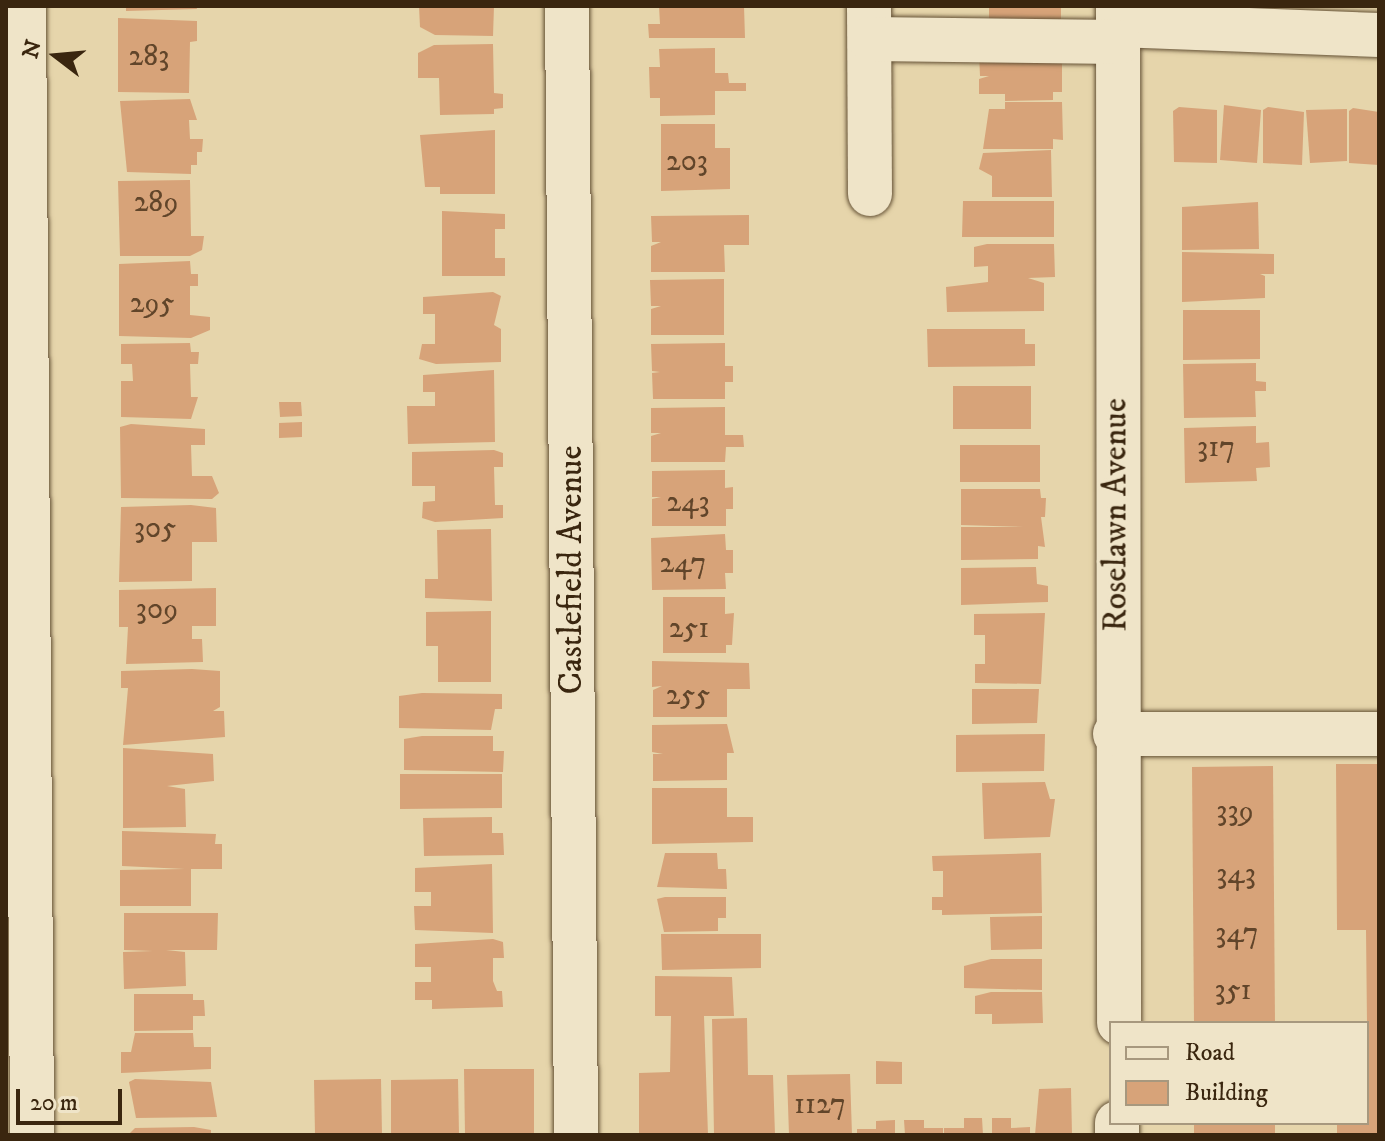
<!DOCTYPE html>
<style>
body{margin:0}
#map{position:relative;width:1385px;height:1141px;overflow:hidden;background:#e6d5ab;font-family:"IM FELL DW Pica",serif}
div>[style]{position:absolute}
[style*='--x']{left:calc(var(--x)*1px);top:calc(var(--y)*1px);width:calc(var(--w)*1px);rotate:calc(var(--a)*1deg)}
.building>*{inset:0;background:#d7a379}
.roads{filter:drop-shadow(0 0 2px #655236) drop-shadow(0 0 2px #655236)}
.minor>*{height:44px;margin:-22px;padding:0 22px;transform-origin:22px;border-radius:22px;background:#efe4c8}
span{translate:-50% -50%;white-space:nowrap;text-align:center;line-height:1.15;-webkit-text-stroke:6px #efe4c8;paint-order:stroke}
.number-label{font-size:30px;color:#61452a}
.number-label span{-webkit-text-stroke-width:0}
.street-label{font-size:34px;color:#3a260f}
.frame{position:absolute;inset:0;border:8px solid #3a260f;pointer-events:none}
.legend{position:absolute;left:1109px;top:1021px;width:260px;height:104px;box-sizing:border-box;background:#efe4c8;border:2px solid #a7987e;margin:0;padding:10px 14px;list-style:none;font-size:24px;color:#3a260f}
.legend li{display:flex;align-items:center;gap:16px;height:40px}
.legend b{width:40px;border:2px solid #a7987e}
.north{position:absolute;left:16px;top:16px;width:80px;height:80px;-webkit-text-stroke:6px #efe4c8;paint-order:stroke;rotate:286deg;font-size:22px;font-weight:700;line-height:32px;text-align:center;color:#3a260f}
.north::after{content:'';display:block;margin:auto;width:28px;height:36px;background:#3a260f;clip-path:polygon(50% 0,100% 100%,50% 72%,0 100%)}
.scale{position:absolute;left:16px;top:1089px;width:106px;height:36px;box-sizing:border-box;border:4px solid #3a260f;border-top:0;padding-left:10px;font-size:24px;line-height:28px;white-space:nowrap;color:#3a260f;-webkit-text-stroke:6px #efe4c8;paint-order:stroke}
</style>
<div id="map">
<div class="building">
<i style="clip-path:polygon(126px 6px,196px 6px,197px 9px,126px 11px)"></i>
<i style="clip-path:polygon(419px 6px,494px 6px,493px 36px,435px 35px,420px 27px)"></i>
<i style="clip-path:polygon(659px 6px,744px 6px,745px 38px,649px 38px,648px 24px,660px 24px)"></i>
<i style="clip-path:polygon(989px 6px,1061px 6px,1061px 27px,989px 34px)"></i>
<i style="clip-path:polygon(118px 18px,197px 21px,197px 41px,190px 42px,189px 93px,118px 92px)"></i>
<i style="clip-path:polygon(493px 44px,494px 93px,503px 94px,503px 108px,494px 109px,494px 114px,440px 115px,439px 78px,418px 78px,418px 53px,434px 45px)"></i>
<i style="clip-path:polygon(715px 48px,715px 73px,728px 73px,729px 83px,746px 83px,746px 91px,715px 91px,715px 115px,660px 116px,660px 98px,650px 98px,649px 67px,660px 67px,659px 49px)"></i>
<i style="clip-path:polygon(979px 54px,1062px 62px,1062px 92px,1053px 92px,1053px 100px,1005px 101px,1005px 94px,979px 94px,979px 79px,989px 76px,980px 76px)"></i>
<i style="clip-path:polygon(190px 99px,197px 120px,189px 120px,190px 139px,203px 139px,202px 152px,197px 152px,197px 165px,191px 165px,191px 174px,127px 172px,120px 101px)"></i>
<i style="clip-path:polygon(1005px 102px,1062px 102px,1063px 140px,1053px 139px,1053px 149px,983px 149px,989px 109px,1005px 109px)"></i>
<i style="clip-path:polygon(1224px 105px,1261px 110px,1257px 163px,1220px 160px)"></i>
<i style="clip-path:polygon(1179px 107px,1217px 110px,1217px 163px,1174px 162px,1173px 111px)"></i>
<i style="clip-path:polygon(1268px 107px,1304px 112px,1302px 165px,1263px 163px,1263px 110px)"></i>
<i style="clip-path:polygon(1353px 108px,1379px 112px,1379px 165px,1349px 163px,1349px 111px)"></i>
<i style="clip-path:polygon(1347px 109px,1347px 161px,1310px 163px,1306px 110px)"></i>
<i style="clip-path:polygon(661px 124px,715px 124px,715px 148px,730px 148px,730px 189px,661px 191px)"></i>
<i style="clip-path:polygon(495px 130px,495px 194px,440px 194px,440px 187px,425px 187px,420px 135px)"></i>
<i style="clip-path:polygon(1051px 150px,1052px 197px,992px 197px,992px 176px,979px 169px,983px 153px)"></i>
<i style="clip-path:polygon(190px 180px,191px 236px,204px 236px,202px 250px,190px 256px,120px 256px,118px 181px)"></i>
<i style="clip-path:polygon(963px 201px,1054px 201px,1054px 237px,962px 237px)"></i>
<i style="clip-path:polygon(1258px 202px,1259px 249px,1182px 250px,1182px 207px)"></i>
<i style="clip-path:polygon(442px 211px,505px 214px,505px 229px,495px 229px,495px 258px,505px 258px,505px 276px,442px 276px)"></i>
<i style="clip-path:polygon(749px 215px,749px 245px,724px 245px,725px 272px,651px 272px,651px 246px,661px 242px,652px 242px,651px 216px)"></i>
<i style="clip-path:polygon(987px 244px,1054px 244px,1055px 277px,1028px 278px,1044px 283px,1044px 311px,947px 312px,946px 287px,988px 282px,988px 266px,974px 267px,974px 247px)"></i>
<i style="clip-path:polygon(1182px 252px,1274px 254px,1274px 274px,1260px 274px,1265px 276px,1265px 298px,1182px 302px)"></i>
<i style="clip-path:polygon(190px 261px,191px 274px,198px 274px,198px 286px,190px 286px,190px 315px,210px 317px,210px 330px,191px 338px,119px 336px,119px 264px)"></i>
<i style="clip-path:polygon(724px 279px,724px 335px,651px 335px,651px 309px,661px 306px,651px 306px,650px 280px)"></i>
<i style="clip-path:polygon(493px 292px,501px 296px,494px 325px,501px 329px,501px 362px,436px 364px,419px 359px,422px 344px,435px 344px,435px 314px,423px 314px,423px 297px)"></i>
<i style="clip-path:polygon(1183px 310px,1260px 310px,1260px 359px,1183px 360px)"></i>
<i style="clip-path:polygon(927px 329px,1025px 329px,1025px 344px,1035px 344px,1035px 366px,928px 367px)"></i>
<i style="clip-path:polygon(190px 343px,191px 352px,199px 352px,198px 364px,190px 364px,191px 397px,198px 397px,191px 419px,121px 417px,121px 381px,133px 381px,132px 364px,121px 364px,121px 344px)"></i>
<i style="clip-path:polygon(725px 343px,725px 366px,733px 366px,733px 382px,725px 382px,725px 399px,653px 399px,652px 373px,660px 372px,652px 371px,651px 344px)"></i>
<i style="clip-path:polygon(1256px 363px,1256px 381px,1266px 382px,1266px 391px,1255px 391px,1256px 417px,1184px 418px,1183px 364px)"></i>
<i style="clip-path:polygon(494px 370px,495px 442px,408px 444px,407px 406px,435px 406px,435px 392px,423px 392px,423px 375px)"></i>
<i style="clip-path:polygon(953px 386px,1031px 386px,1031px 429px,953px 429px)"></i>
<i style="clip-path:polygon(279px 402px,301px 402px,302px 416px,280px 417px)"></i>
<i style="clip-path:polygon(725px 407px,725px 435px,743px 435px,744px 447px,726px 447px,725px 462px,651px 462px,651px 436px,661px 433px,651px 433px,651px 408px)"></i>
<i style="clip-path:polygon(302px 422px,302px 437px,279px 438px,279px 423px)"></i>
<i style="clip-path:polygon(131px 424px,205px 429px,205px 445px,191px 445px,192px 476px,212px 476px,219px 493px,212px 499px,121px 498px,120px 427px)"></i>
<i style="clip-path:polygon(1256px 426px,1256px 443px,1269px 442px,1270px 467px,1256px 468px,1257px 481px,1185px 483px,1184px 428px)"></i>
<i style="clip-path:polygon(960px 445px,1040px 445px,1040px 482px,960px 482px)"></i>
<i style="clip-path:polygon(494px 450px,503px 453px,503px 467px,494px 467px,495px 505px,503px 505px,503px 518px,435px 522px,422px 518px,423px 502px,435px 501px,435px 486px,412px 486px,412px 452px)"></i>
<i style="clip-path:polygon(725px 470px,725px 488px,733px 487px,733px 509px,726px 509px,726px 526px,652px 526px,652px 499px,661px 497px,652px 497px,652px 471px)"></i>
<i style="clip-path:polygon(961px 489px,1040px 489px,1041px 498px,1046px 498px,1045px 517px,1041px 517px,1045px 547px,1038px 546px,1038px 559px,961px 560px,961px 527px,1024px 527px,961px 525px)"></i>
<i style="clip-path:polygon(191px 505px,216px 508px,217px 542px,192px 542px,192px 581px,119px 582px,121px 507px)"></i>
<i style="clip-path:polygon(491px 529px,492px 601px,425px 598px,425px 579px,438px 579px,437px 530px)"></i>
<i style="clip-path:polygon(725px 534px,726px 550px,733px 550px,733px 573px,725px 573px,726px 589px,652px 590px,651px 538px)"></i>
<i style="clip-path:polygon(1036px 567px,1037px 584px,1048px 586px,1048px 602px,961px 605px,961px 568px)"></i>
<i style="clip-path:polygon(216px 588px,216px 626px,192px 626px,192px 639px,202px 639px,203px 662px,126px 664px,128px 627px,119px 627px,119px 590px)"></i>
<i style="clip-path:polygon(663px 597px,725px 597px,725px 614px,734px 613px,732px 645px,726px 645px,726px 653px,663px 653px)"></i>
<i style="clip-path:polygon(491px 611px,491px 682px,438px 682px,438px 646px,426px 646px,426px 612px)"></i>
<i style="clip-path:polygon(1045px 613px,1041px 684px,975px 683px,975px 664px,985px 664px,985px 635px,974px 635px,974px 614px)"></i>
<i style="clip-path:polygon(652px 661px,749px 663px,750px 689px,727px 689px,727px 717px,653px 717px,653px 690px,662px 686px,652px 687px)"></i>
<i style="clip-path:polygon(192px 669px,220px 671px,220px 707px,213px 711px,224px 711px,225px 737px,123px 745px,128px 688px,121px 688px,121px 671px)"></i>
<i style="clip-path:polygon(972px 689px,1039px 689px,1037px 723px,972px 724px)"></i>
<i style="clip-path:polygon(422px 693px,502px 694px,502px 709px,495px 709px,491px 730px,399px 728px,399px 696px)"></i>
<i style="clip-path:polygon(727px 724px,734px 753px,727px 753px,727px 780px,653px 781px,653px 754px,663px 754px,652px 752px,652px 725px)"></i>
<i style="clip-path:polygon(1045px 734px,1044px 771px,956px 772px,956px 735px)"></i>
<i style="clip-path:polygon(422px 736px,493px 736px,493px 751px,504px 751px,503px 772px,404px 770px,404px 739px)"></i>
<i style="clip-path:polygon(123px 748px,213px 754px,214px 781px,167px 786px,185px 789px,186px 827px,123px 828px)"></i>
<i style="clip-path:polygon(1336px 764px,1379px 764px,1379px 1135px,1337px 1135px,1337px 1123px,1367px 1123px,1367px 1023px,1366px 930px,1337px 930px)"></i>
<i style="clip-path:polygon(1273px 766px,1275px 1023px,1194px 1023px,1192px 767px)"></i>
<i style="clip-path:polygon(400px 774px,502px 774px,502px 808px,400px 809px)"></i>
<i style="clip-path:polygon(1045px 782px,1050px 799px,1055px 799px,1050px 837px,984px 839px,982px 783px)"></i>
<i style="clip-path:polygon(652px 788px,727px 788px,727px 817px,753px 817px,753px 842px,652px 844px)"></i>
<i style="clip-path:polygon(492px 817px,492px 833px,503px 833px,504px 855px,424px 856px,423px 818px)"></i>
<i style="clip-path:polygon(122px 831px,216px 834px,215px 844px,222px 844px,222px 869px,191px 869px,191px 906px,120px 906px,120px 870px,185px 869px,122px 866px)"></i>
<i style="clip-path:polygon(665px 853px,717px 853px,718px 869px,726px 869px,727px 889px,657px 887px)"></i>
<i style="clip-path:polygon(1041px 853px,1042px 913px,942px 915px,942px 910px,932px 910px,932px 897px,943px 897px,943px 871px,933px 871px,932px 856px)"></i>
<i style="clip-path:polygon(492px 864px,493px 933px,415px 930px,414px 906px,431px 906px,431px 892px,415px 892px,415px 868px)"></i>
<i style="clip-path:polygon(665px 897px,726px 897px,726px 918px,718px 918px,718px 931px,664px 932px,657px 899px)"></i>
<i style="clip-path:polygon(124px 913px,218px 913px,217px 950px,166px 950px,185px 952px,186px 986px,124px 989px,123px 952px,153px 951px,124px 950px)"></i>
<i style="clip-path:polygon(1042px 916px,1042px 949px,991px 950px,990px 917px)"></i>
<i style="clip-path:polygon(661px 934px,761px 934px,761px 968px,662px 970px)"></i>
<i style="clip-path:polygon(493px 939px,503px 942px,504px 958px,493px 958px,493px 981px,497px 991px,502px 991px,503px 1007px,432px 1009px,432px 1000px,415px 1000px,415px 982px,431px 982px,431px 967px,415px 967px,415px 944px)"></i>
<i style="clip-path:polygon(991px 959px,1042px 959px,1042px 990px,964px 988px,964px 966px)"></i>
<i style="clip-path:polygon(655px 976px,732px 977px,734px 1016px,704px 1016px,708px 1135px,639px 1135px,639px 1073px,670px 1072px,671px 1016px,655px 1016px)"></i>
<i style="clip-path:polygon(991px 992px,1042px 992px,1043px 1023px,992px 1024px,992px 1014px,975px 1014px,975px 996px)"></i>
<i style="clip-path:polygon(134px 994px,193px 994px,193px 1000px,204px 1000px,205px 1016px,193px 1016px,193px 1030px,134px 1031px)"></i>
<i style="clip-path:polygon(747px 1018px,748px 1075px,773px 1075px,775px 1135px,714px 1135px,712px 1019px)"></i>
<i style="clip-path:polygon(135px 1033px,193px 1033px,194px 1047px,211px 1047px,211px 1069px,121px 1073px,121px 1052px,131px 1052px)"></i>
<i style="clip-path:polygon(876px 1061px,902px 1062px,902px 1084px,876px 1084px)"></i>
<i style="clip-path:polygon(464px 1069px,534px 1069px,534px 1135px,465px 1135px)"></i>
<i style="clip-path:polygon(850px 1074px,852px 1135px,789px 1135px,787px 1075px)"></i>
<i style="clip-path:polygon(135px 1079px,211px 1082px,217px 1117px,136px 1118px,129px 1082px)"></i>
<i style="clip-path:polygon(381px 1079px,382px 1135px,315px 1135px,314px 1080px)"></i>
<i style="clip-path:polygon(458px 1079px,459px 1135px,391px 1135px,391px 1080px)"></i>
<i style="clip-path:polygon(1071px 1088px,1072px 1135px,1035px 1135px,1039px 1089px)"></i>
<i style="clip-path:polygon(964px 1118px,982px 1118px,983px 1135px,944px 1135px,944px 1128px,964px 1128px)"></i>
<i style="clip-path:polygon(992px 1118px,1011px 1118px,1011px 1128px,1030px 1127px,1030px 1135px,992px 1135px)"></i>
<i style="clip-path:polygon(895px 1120px,895px 1135px,857px 1135px,857px 1129px,876px 1129px,876px 1121px)"></i>
<i style="clip-path:polygon(904px 1120px,924px 1120px,924px 1128px,943px 1128px,943px 1135px,905px 1135px)"></i>
<i style="clip-path:polygon(1194px 1123px,1275px 1123px,1275px 1135px,1194px 1135px)"></i>
<i style="clip-path:polygon(194px 1127px,211px 1130px,211px 1135px,128px 1135px,135px 1128px)"></i>
</div>
<div class="roads">
<div class="minor">
<i style="--x:24;--y:6;--w:1129;--a:89.59"></i>
<i style="--x:567;--y:6;--w:1129;--a:89.54"></i>
<i style="--x:869;--y:6;--w:188;--a:89.7"></i>
<i style="--x:1118;--y:6;--w:1017;--a:89.94"></i>
<i style="--x:1118;--y:25;--w:261;--a:2.2"></i>
<i style="--x:870;--y:39;--w:249;--a:0.7"></i>
<i style="--x:1115;--y:734;--w:264;--a:0"></i>
<i style="--x:1117;--y:1135;--w:12;--a:-90"></i>
</div>
</div>
<div class="number-label">
<span style="left:149px;top:57px">283</span>
<span style="left:687px;top:162px">203</span>
<span style="left:156px;top:203px">289</span>
<span style="left:152px;top:304px">295</span>
<span style="left:1216px;top:448px">317</span>
<span style="left:688px;top:503px">243</span>
<span style="left:155px;top:529px">305</span>
<span style="left:683px;top:564px">247</span>
<span style="left:157px;top:610px">309</span>
<span style="left:689px;top:629px">251</span>
<span style="left:688px;top:696px">255</span>
<span style="left:1235px;top:812px">339</span>
<span style="left:1236px;top:875px">343</span>
<span style="left:1237px;top:934px">347</span>
<span style="left:1233px;top:991px">351</span>
<span style="left:820px;top:1105px">1127</span>
</div>
<div class="street-label">
<span style="left:1116px;top:515px;rotate:-90deg">Roselawn Avenue</span>
<span style="left:572px;top:570px;rotate:-90deg">Castlefield Avenue</span>
</div>
<div class="frame"></div>
<ul class="legend">
<li><b style="height:10px;background:#efe4c8"></b>Road</li>
<li><b style="height:22px;background:#d7a379"></b>Building</li>
</ul>
<div class="north">N</div>
<div class="scale">20 m</div>
</div>
